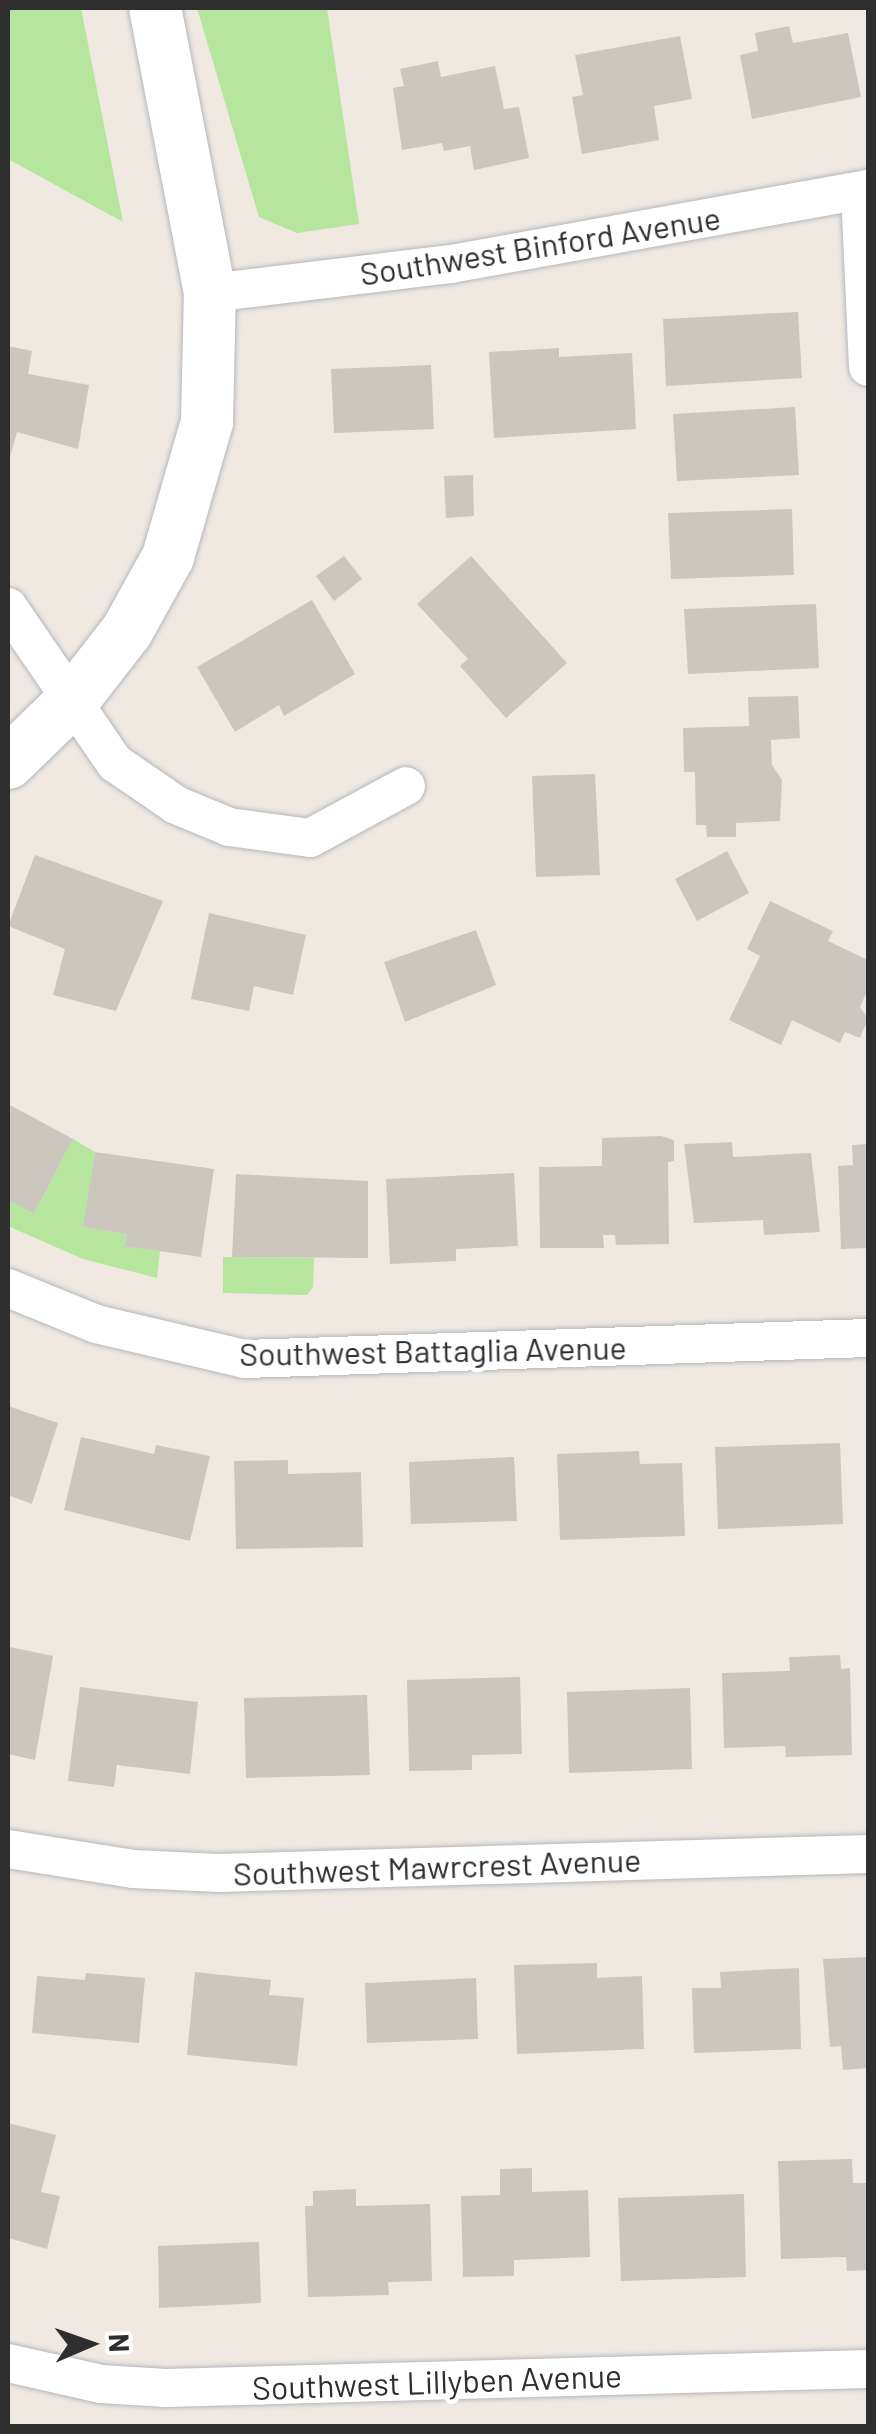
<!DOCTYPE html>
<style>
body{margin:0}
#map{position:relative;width:876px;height:2434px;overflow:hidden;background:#efe9e1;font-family:Barlow,sans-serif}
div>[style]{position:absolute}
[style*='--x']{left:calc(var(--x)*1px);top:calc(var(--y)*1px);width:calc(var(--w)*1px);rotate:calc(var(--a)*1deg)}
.green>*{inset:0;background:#b6e59e}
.building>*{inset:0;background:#cbc7bf}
.roads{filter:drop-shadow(0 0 2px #b4b7c1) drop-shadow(0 0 2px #b4b7c1)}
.street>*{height:38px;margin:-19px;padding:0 19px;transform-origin:19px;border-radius:19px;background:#fff}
.secondary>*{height:52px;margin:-26px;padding:0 26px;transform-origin:26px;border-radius:26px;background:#fff}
span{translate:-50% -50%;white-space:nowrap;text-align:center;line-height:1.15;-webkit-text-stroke:9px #fff;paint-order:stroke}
.street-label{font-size:32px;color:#2e2e2e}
.frame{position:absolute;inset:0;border:10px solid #2e2e2e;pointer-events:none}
.north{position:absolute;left:40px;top:2294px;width:100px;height:100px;-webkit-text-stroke:8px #fff;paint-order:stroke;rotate:88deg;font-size:28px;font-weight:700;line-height:40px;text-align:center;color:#2e2e2e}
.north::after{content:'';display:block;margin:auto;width:35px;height:45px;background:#2e2e2e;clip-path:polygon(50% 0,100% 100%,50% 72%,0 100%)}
</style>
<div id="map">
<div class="green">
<i style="clip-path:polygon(8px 8px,81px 8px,123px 222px,8px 159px)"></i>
<i style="clip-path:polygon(197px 8px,327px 8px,359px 224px,297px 233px,259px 217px)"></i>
<i style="clip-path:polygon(73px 1139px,95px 1152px,84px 1227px,127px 1234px,124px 1245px,160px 1251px,157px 1278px,83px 1259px,8px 1226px,8px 1200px,34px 1214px)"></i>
<i style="clip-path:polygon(223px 1257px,314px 1258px,313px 1287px,307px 1295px,223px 1293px)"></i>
</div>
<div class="building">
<i style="clip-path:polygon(789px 26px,793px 43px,848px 33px,861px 97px,752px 119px,740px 55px,758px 51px,755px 33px)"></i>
<i style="clip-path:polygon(680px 36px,692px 99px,654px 106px,659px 140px,582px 154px,572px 97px,583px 95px,575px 55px)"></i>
<i style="clip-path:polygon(438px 61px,441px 77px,495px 66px,504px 109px,519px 107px,529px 158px,474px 170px,470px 146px,444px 151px,442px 143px,402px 150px,393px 88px,404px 86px,400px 69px)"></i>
<i style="clip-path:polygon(798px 312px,802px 378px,666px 386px,663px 319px)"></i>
<i style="clip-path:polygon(8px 346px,32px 351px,28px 374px,89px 385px,78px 449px,17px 432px,8px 465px)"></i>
<i style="clip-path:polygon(559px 348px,559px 357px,632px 353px,636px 429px,494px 438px,489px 352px)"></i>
<i style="clip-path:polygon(431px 365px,434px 429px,334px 433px,331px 369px)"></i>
<i style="clip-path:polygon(795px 407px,799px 475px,677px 481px,673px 414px)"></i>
<i style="clip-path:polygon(473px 475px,474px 516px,446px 518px,444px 476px)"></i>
<i style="clip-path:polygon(792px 509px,794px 575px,671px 579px,668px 513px)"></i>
<i style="clip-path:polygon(344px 556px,362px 579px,334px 601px,316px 576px)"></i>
<i style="clip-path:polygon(471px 556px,567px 663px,506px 718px,460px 666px,468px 659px,417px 604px)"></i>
<i style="clip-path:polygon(312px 600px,355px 674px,284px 716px,279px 705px,235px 732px,197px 667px)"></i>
<i style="clip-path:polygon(816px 604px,819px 668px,688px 674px,684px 609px)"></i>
<i style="clip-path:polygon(798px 696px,800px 738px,771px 740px,772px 765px,782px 780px,780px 821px,736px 823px,736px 837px,707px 837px,706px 825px,696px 825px,695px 772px,684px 772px,683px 728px,749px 726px,748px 697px)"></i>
<i style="clip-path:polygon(595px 774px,600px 875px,536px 877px,532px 776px)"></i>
<i style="clip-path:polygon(727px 851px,749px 893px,697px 921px,675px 879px)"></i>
<i style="clip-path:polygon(35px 855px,163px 901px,116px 1011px,53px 995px,65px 949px,8px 926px)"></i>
<i style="clip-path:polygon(770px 901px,833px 931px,828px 941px,868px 960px,868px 989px,860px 1007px,868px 1019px,860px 1038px,845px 1032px,840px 1043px,792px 1020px,781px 1045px,729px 1020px,760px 956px,747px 949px)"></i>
<i style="clip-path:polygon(209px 913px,306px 935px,293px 995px,254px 986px,249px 1011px,191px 999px)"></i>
<i style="clip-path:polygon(476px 930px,496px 985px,405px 1022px,384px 962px)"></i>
<i style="clip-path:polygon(8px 1104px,73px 1139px,34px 1214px,8px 1200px)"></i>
<i style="clip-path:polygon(661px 1136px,674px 1140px,674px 1161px,668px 1162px,669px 1244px,616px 1245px,615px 1235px,603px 1235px,604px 1248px,540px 1248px,539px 1167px,602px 1166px,602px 1138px)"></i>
<i style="clip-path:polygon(732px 1142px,733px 1157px,811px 1153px,820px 1232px,764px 1235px,763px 1220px,694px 1223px,684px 1144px)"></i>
<i style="clip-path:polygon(868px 1144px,868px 1248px,841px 1249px,838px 1166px,853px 1165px,852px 1145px)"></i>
<i style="clip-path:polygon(95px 1152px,214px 1169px,201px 1257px,124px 1246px,127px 1234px,83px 1227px)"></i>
<i style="clip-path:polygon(514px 1173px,518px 1246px,456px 1249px,456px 1261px,390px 1264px,386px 1179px)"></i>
<i style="clip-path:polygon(236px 1174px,368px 1181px,368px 1258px,232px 1257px)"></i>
<i style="clip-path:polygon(8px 1406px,58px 1423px,32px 1504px,8px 1495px)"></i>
<i style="clip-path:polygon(81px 1437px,154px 1454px,156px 1445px,210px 1456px,190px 1541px,64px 1510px)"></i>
<i style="clip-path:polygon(840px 1443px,843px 1524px,718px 1529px,715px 1447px)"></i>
<i style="clip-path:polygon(639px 1451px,640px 1464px,682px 1463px,685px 1536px,560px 1540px,557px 1454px)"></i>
<i style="clip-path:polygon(514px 1457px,517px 1521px,411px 1524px,409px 1462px)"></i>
<i style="clip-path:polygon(288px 1460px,288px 1474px,361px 1472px,363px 1547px,236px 1549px,234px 1461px)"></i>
<i style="clip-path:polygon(10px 1647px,53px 1656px,35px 1760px,8px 1754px)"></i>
<i style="clip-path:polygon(840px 1655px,841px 1669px,850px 1668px,852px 1755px,786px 1757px,785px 1746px,724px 1748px,722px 1673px,790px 1671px,789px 1657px)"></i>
<i style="clip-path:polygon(520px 1677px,522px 1754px,472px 1755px,472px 1770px,409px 1771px,407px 1680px)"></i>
<i style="clip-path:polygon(80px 1687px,198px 1702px,190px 1774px,117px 1765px,114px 1787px,68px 1781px)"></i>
<i style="clip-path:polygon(690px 1688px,692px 1769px,569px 1773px,567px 1692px)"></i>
<i style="clip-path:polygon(367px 1695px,370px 1775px,246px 1778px,244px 1698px)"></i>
<i style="clip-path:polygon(868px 1957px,868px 2068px,843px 2070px,841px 2046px,830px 2047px,823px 1959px)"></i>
<i style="clip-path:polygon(597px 1963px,597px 1978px,642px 1976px,644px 2049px,517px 2054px,514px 1965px)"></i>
<i style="clip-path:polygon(799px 1968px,801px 2049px,694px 2053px,692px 1988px,721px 1988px,720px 1972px)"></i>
<i style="clip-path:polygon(195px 1972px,271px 1980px,269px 1995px,304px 1998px,297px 2066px,187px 2055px)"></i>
<i style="clip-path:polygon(86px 1973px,145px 1978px,139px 2043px,32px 2033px,37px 1976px,85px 1980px)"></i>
<i style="clip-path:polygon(476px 1978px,478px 2039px,367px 2043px,365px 1983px)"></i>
<i style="clip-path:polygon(8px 2123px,56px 2135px,41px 2192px,60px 2196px,47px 2249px,8px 2238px)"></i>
<i style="clip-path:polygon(852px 2159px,853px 2183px,868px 2183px,868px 2270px,847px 2271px,846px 2257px,781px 2259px,778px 2161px)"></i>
<i style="clip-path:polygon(532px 2168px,532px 2192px,588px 2190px,590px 2257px,514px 2260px,514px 2276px,463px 2277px,461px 2196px,500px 2195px,500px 2169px)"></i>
<i style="clip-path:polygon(356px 2189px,356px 2206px,430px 2204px,432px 2281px,388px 2282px,389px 2295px,308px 2297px,305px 2206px,313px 2206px,313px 2191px)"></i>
<i style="clip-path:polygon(744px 2194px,746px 2277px,621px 2281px,618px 2198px)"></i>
<i style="clip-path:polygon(259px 2242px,261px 2303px,159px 2308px,158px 2246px)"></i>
</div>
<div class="roads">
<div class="street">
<i style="--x:860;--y:191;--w:176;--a:87.4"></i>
<i style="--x:210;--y:293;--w:243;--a:-6.9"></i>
<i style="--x:451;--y:264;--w:424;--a:-10.2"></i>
<i style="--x:8;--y:607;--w:189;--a:55.6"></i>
<i style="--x:115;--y:763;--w:74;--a:34.5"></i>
<i style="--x:176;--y:805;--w:57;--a:22.5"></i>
<i style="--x:229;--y:827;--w:82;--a:7.7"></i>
<i style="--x:310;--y:838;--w:109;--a:-28.4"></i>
<i style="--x:8;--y:1288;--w:95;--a:22.2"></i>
<i style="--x:96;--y:1324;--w:153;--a:13.2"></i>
<i style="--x:245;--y:1359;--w:623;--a:-1.93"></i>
<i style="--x:8;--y:1849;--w:127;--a:9.1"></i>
<i style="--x:133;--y:1869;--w:86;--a:2.7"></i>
<i style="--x:219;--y:1873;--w:649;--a:-1.68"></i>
<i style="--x:8;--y:2363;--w:95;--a:12.7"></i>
<i style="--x:101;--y:2384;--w:65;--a:3.5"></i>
<i style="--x:166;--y:2388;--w:702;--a:-1.55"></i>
</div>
<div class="secondary">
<i style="--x:8;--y:763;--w:92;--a:-44.1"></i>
<i style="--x:74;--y:699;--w:86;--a:-52.1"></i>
<i style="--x:127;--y:631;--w:85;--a:-61"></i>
<i style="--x:168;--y:557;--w:141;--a:-73.9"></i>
<i style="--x:207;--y:422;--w:129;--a:-88.7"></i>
<i style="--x:210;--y:293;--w:290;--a:-100.9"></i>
</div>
</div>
<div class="street-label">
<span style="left:540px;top:245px;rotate:-9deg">Southwest Binford Avenue</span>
<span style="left:433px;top:1350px;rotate:-1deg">Southwest Battaglia Avenue</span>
<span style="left:437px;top:1866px;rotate:-2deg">Southwest Mawrcrest Avenue</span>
<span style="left:437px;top:2381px;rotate:-2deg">Southwest Lillyben Avenue</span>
</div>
<div class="frame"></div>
<div class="north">N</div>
</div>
